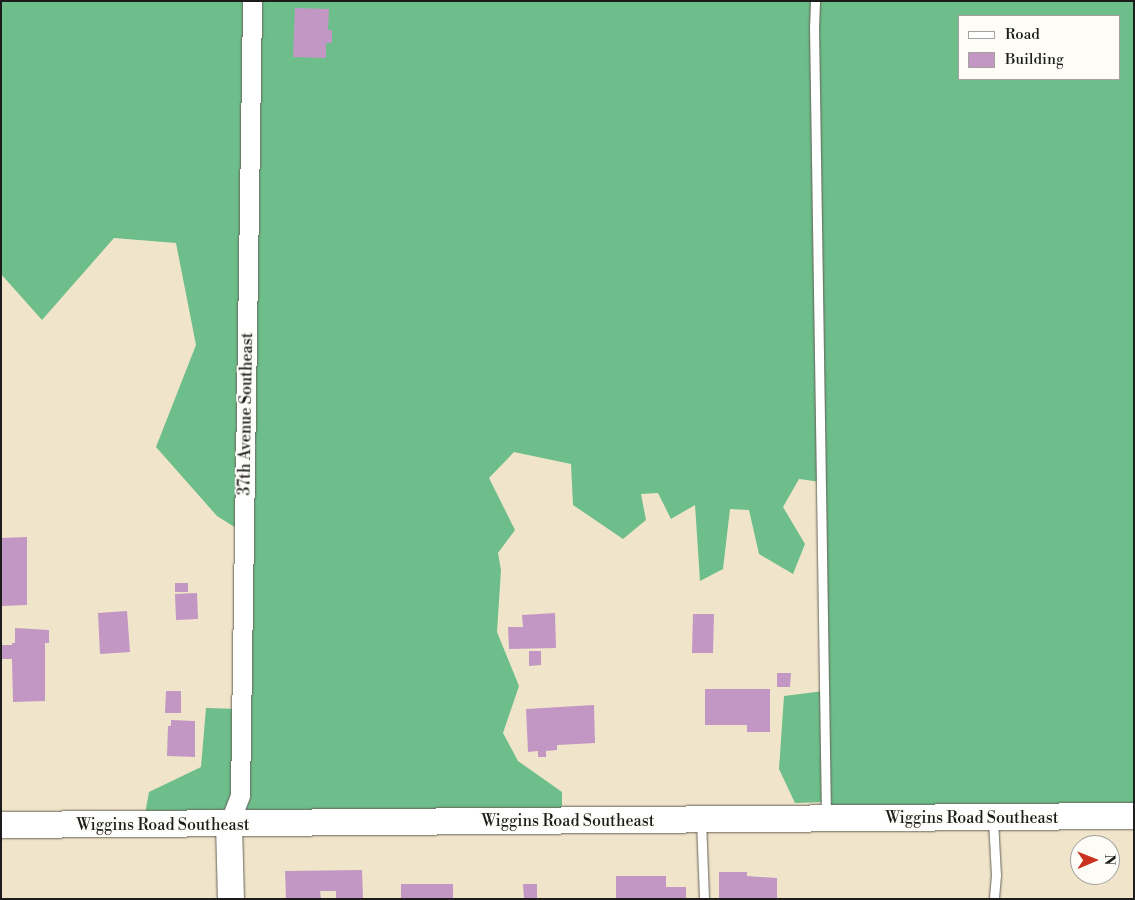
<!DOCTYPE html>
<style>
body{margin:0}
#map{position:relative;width:1135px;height:900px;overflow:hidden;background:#f0e5ca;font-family:"Libre Bodoni",serif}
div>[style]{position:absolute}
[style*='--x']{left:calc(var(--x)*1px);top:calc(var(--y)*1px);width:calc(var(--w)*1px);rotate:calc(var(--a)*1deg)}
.forest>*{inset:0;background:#6dbe8a}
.building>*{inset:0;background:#c297c4}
.roads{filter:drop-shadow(0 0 1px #666259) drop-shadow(0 0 1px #666259)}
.lane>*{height:9px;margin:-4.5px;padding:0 4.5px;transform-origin:4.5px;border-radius:4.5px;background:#fff}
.street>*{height:19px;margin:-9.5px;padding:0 9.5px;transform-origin:9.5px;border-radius:9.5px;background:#fff}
.secondary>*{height:26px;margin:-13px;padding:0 13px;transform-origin:13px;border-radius:13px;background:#fff}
span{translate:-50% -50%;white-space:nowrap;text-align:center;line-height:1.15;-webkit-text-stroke:4px #fdfcf7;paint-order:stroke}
.street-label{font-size:16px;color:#1c1c1c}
.frame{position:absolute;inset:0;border:2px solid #1c1c1c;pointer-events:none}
.legend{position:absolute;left:958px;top:15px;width:162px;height:65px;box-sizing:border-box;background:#fdfcf7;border:1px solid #a3a29f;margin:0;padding:6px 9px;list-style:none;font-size:15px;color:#1c1c1c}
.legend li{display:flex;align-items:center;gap:10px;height:25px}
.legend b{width:25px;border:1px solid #a3a29f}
.north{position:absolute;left:1070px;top:835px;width:50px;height:50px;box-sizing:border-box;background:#fdfcf7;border:1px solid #a3a29f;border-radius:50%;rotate:89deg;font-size:14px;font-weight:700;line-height:20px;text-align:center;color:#1c1c1c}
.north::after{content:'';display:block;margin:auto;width:18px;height:22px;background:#c8321e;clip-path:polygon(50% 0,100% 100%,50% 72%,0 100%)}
</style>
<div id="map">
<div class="forest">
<i style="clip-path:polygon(evenodd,1px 1px,1134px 1px,1134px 816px,826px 819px,825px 802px,795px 803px,779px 769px,784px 696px,824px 691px,821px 482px,799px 479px,783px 507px,805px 544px,793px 574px,759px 554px,749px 510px,730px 509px,723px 569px,700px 581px,695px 505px,671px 519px,658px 493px,641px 494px,646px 520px,623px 539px,573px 505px,571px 464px,514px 452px,489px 478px,515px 530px,498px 553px,501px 570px,497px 632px,519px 686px,503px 733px,518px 761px,562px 792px,562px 821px,143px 825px,149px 792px,201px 767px,206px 708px,241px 709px,244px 533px,217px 516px,156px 447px,196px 345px,176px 243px,114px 238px,42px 320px,1px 274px,1px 1px,959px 16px,1119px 16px,1119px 79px,959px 79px,959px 16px)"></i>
</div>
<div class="building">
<i style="clip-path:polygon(295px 8px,329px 9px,328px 30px,332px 30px,332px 43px,326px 43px,326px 58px,293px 57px)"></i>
<i style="clip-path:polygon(27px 537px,27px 605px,1px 606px,1px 538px)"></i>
<i style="clip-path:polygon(175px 583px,188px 583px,188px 592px,175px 592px)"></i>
<i style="clip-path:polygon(197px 593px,198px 619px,176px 620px,175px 594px)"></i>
<i style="clip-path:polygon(127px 611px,130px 652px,100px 654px,98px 613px)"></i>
<i style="clip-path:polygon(555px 613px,556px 648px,509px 649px,508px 627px,523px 627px,522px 615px)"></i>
<i style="clip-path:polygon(693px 614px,714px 614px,713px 653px,692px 653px)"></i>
<i style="clip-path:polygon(15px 628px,49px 630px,49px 643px,45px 643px,45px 701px,13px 702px,12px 659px,1px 659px,1px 645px,12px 645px,12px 643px,15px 643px)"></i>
<i style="clip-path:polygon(529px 651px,541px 651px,541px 665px,529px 666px)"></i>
<i style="clip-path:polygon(777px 673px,791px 673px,790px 687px,777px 687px)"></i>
<i style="clip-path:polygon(705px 689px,770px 689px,770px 732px,747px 732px,747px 725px,705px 725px)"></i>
<i style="clip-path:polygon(166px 691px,181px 691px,181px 713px,165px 713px)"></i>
<i style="clip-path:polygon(594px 705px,595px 743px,557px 745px,557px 750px,546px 751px,546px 757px,538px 757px,538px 751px,528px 752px,526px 709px)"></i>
<i style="clip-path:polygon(171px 720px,195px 721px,195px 757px,167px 756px,168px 726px,171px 726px)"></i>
<i style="clip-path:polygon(362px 870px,363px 899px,336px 899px,336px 891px,320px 891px,321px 899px,286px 899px,285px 871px)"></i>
<i style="clip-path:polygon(719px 872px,747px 872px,747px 876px,777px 878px,777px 899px,719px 899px)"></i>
<i style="clip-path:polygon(616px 876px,666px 876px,666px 887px,686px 887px,686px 899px,616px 899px)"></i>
<i style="clip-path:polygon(401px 884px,453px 884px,453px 899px,401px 899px)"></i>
<i style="clip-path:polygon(523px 884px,537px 884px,537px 898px,524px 899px)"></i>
</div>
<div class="roads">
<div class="lane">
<i style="--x:815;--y:1;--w:25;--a:92"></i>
<i style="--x:814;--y:26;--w:790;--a:89.13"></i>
<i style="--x:701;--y:820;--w:79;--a:87.8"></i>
<i style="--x:993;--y:820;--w:55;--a:86.9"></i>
<i style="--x:996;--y:875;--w:24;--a:95"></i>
</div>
<div class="street">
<i style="--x:229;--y:824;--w:31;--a:-69"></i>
<i style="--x:240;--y:795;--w:794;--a:-89.13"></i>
</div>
<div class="secondary">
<i style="--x:229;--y:824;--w:75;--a:88.5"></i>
<i style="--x:1;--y:825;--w:1133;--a:-0.46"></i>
</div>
</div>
<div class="street-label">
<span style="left:246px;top:414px;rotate:-89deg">37th Avenue Southeast</span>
<span style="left:972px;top:818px">Wiggins Road Southeast</span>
<span style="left:568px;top:821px">Wiggins Road Southeast</span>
<span style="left:163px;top:825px">Wiggins Road Southeast</span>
</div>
<div class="frame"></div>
<ul class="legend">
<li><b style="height:6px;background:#fff"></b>Road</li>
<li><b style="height:14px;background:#c297c4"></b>Building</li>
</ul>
<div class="north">N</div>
</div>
